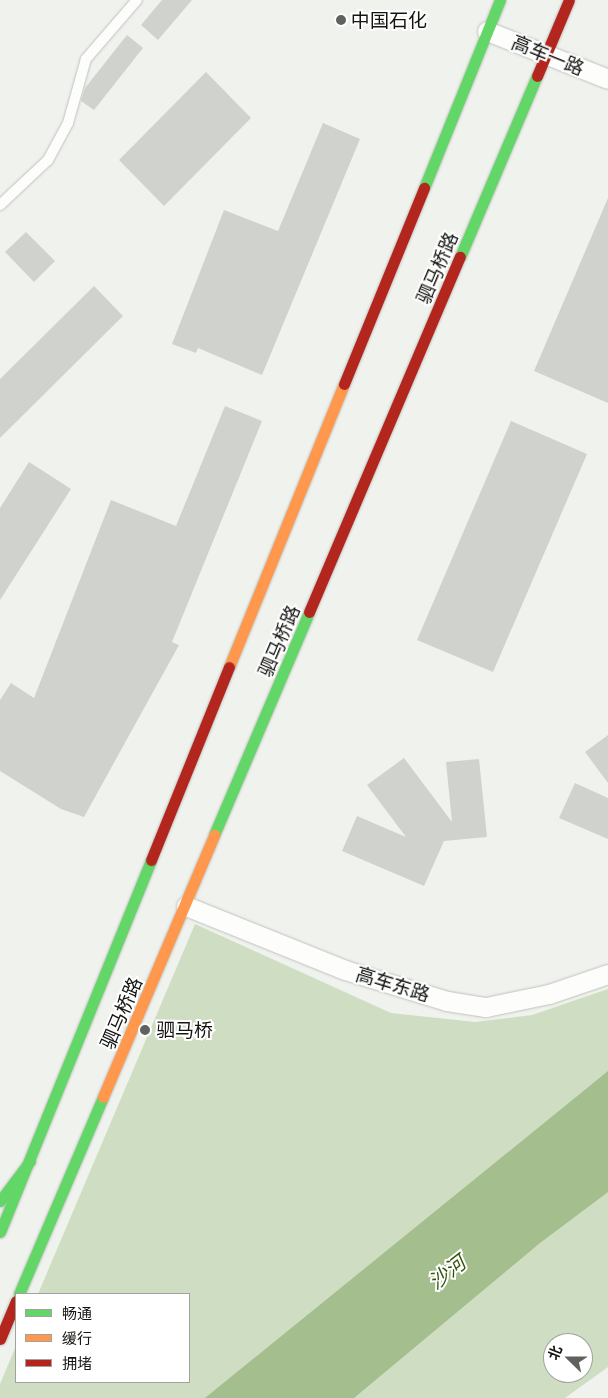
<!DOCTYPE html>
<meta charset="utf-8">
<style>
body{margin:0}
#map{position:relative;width:608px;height:1398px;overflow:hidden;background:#eff2ed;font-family:Commissioner,"Noto Sans SC",sans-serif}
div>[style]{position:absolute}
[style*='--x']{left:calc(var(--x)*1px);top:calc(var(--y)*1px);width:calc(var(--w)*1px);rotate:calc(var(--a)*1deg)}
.green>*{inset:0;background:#cfdec2}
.water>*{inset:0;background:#a4be8e}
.building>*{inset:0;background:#d0d2ce}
.roads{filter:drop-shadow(0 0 1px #c0c2be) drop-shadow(0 0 1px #c0c2be)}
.lane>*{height:10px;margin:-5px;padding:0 5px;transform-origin:5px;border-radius:5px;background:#fdfdfc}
.street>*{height:19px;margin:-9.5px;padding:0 9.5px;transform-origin:9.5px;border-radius:9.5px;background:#fdfdfc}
.fast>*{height:11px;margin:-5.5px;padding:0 5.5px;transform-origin:5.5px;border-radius:5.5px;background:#63d668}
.slow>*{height:11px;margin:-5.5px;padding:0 5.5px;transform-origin:5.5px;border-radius:5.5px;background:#ff974d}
.jam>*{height:11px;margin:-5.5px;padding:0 5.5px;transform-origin:5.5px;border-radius:5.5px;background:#b3261e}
.dots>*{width:14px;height:14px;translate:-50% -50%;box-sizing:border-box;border:2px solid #fff;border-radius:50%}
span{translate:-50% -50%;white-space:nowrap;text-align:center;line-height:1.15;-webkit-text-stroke:4px #fff;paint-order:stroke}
.poi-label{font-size:19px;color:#131511}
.left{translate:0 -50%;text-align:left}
.street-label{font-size:19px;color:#131511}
.water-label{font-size:20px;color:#35540e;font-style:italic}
.legend{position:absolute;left:15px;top:1293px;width:175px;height:90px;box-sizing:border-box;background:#fff;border:1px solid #a1a1a0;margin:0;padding:6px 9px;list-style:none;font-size:15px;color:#131511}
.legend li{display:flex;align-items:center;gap:10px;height:25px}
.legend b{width:25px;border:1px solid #a1a1a0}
.north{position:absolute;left:543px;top:1333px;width:50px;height:50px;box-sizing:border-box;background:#fff;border:1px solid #a1a1a0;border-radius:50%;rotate:292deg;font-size:14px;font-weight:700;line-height:20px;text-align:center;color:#131511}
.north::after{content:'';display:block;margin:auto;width:18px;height:22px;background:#60625e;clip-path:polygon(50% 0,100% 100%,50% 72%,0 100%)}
</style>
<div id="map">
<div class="green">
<i style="clip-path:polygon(evenodd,195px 924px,391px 1013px,475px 1022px,532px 1015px,608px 989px,608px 1367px,565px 1398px,0 1398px,0 1384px,16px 1346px,16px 1382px,189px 1382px,189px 1294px,38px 1294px,195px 924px,553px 1343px,583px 1343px,583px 1373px,553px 1373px,553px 1343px)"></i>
</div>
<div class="water">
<i style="clip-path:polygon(608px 1071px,608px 1192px,540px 1243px,354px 1398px,205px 1398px)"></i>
</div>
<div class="building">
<i style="clip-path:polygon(162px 0,192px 0,158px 40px,141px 25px)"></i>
<i style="clip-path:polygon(127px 35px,143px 48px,94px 110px,81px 101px,85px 88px)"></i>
<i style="clip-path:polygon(206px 72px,251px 118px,164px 206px,119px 160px)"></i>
<i style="clip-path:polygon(323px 123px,360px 139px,262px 375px,198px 348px,196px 353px,172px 344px,224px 210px,278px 231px)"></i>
<i style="clip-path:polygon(608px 198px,608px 403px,534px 371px)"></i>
<i style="clip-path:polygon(26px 232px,55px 261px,34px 282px,5px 252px)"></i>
<i style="clip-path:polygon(94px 286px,123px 316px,0 438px,0 379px)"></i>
<i style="clip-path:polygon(225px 406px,262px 421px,172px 642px,179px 645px,84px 817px,61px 809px,0 771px,0 700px,11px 683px,34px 698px,111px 500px,176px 526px)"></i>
<i style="clip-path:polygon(511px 421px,587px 454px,493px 672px,417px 640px)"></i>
<i style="clip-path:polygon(29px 462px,71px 489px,0 600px,0 508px)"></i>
<i style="clip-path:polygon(608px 735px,608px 783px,585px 752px)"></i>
<i style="clip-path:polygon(404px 758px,452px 822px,446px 762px,479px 759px,487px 837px,444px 841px,424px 886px,342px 851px,357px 816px,406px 837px,367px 785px)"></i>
<i style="clip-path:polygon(575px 783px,608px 798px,608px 839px,559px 818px)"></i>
</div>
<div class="roads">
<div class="lane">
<i style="--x:0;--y:205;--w:66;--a:-43.2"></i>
<i style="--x:48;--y:160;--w:42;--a:-61.6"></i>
<i style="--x:68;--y:123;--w:66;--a:-74.3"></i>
<i style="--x:86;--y:59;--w:78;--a:-49.2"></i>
</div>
<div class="street">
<i style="--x:487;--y:31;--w:130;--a:21.6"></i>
<i style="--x:186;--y:906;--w:171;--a:21.9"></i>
<i style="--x:345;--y:970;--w:107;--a:16.9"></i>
<i style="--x:447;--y:1001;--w:39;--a:9"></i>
<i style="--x:486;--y:1007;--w:64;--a:-11.7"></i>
<i style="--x:549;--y:994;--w:62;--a:-18.7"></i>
</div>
<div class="fast">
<i style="--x:424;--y:188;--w:203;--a:-68"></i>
<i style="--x:460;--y:257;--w:197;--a:-67"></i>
<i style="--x:214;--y:835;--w:242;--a:-66.9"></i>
<i style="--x:0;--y:1201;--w:50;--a:-53.1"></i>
<i style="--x:0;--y:1232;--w:401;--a:-67.9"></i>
<i style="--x:19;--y:1294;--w:214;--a:-66.9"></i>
</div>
<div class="slow">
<i style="--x:229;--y:667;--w:305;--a:-67.9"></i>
<i style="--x:103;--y:1097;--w:285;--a:-67"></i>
</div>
<div class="jam">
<i style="--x:537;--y:76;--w:82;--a:-67.2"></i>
<i style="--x:344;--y:384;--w:212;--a:-67.8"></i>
<i style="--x:309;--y:612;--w:386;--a:-67"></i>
<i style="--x:151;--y:860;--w:208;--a:-68"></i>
<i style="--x:0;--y:1339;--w:41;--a:-67.2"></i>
</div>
</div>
<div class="dots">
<i style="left:341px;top:20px;background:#60625e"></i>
<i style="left:145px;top:1030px;background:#60625e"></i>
</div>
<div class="poi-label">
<span class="left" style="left:351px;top:20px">中国石化</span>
<span class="left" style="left:156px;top:1030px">驷马桥</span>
</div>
<div class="street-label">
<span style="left:548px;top:55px;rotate:22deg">高车一路</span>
<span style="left:437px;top:268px;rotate:-67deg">驷马桥路</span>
<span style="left:279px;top:641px;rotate:-67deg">驷马桥路</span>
<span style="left:393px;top:984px;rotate:17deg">高车东路</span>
<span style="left:121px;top:1013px;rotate:-67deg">驷马桥路</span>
</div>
<div class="water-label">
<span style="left:447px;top:1272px;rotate:-38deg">沙河</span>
</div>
<ul class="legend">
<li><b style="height:6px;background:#63d668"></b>畅通</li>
<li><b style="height:6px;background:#ff974d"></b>缓行</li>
<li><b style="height:6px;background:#b3261e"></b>拥堵</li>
</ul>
<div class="north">北</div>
</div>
